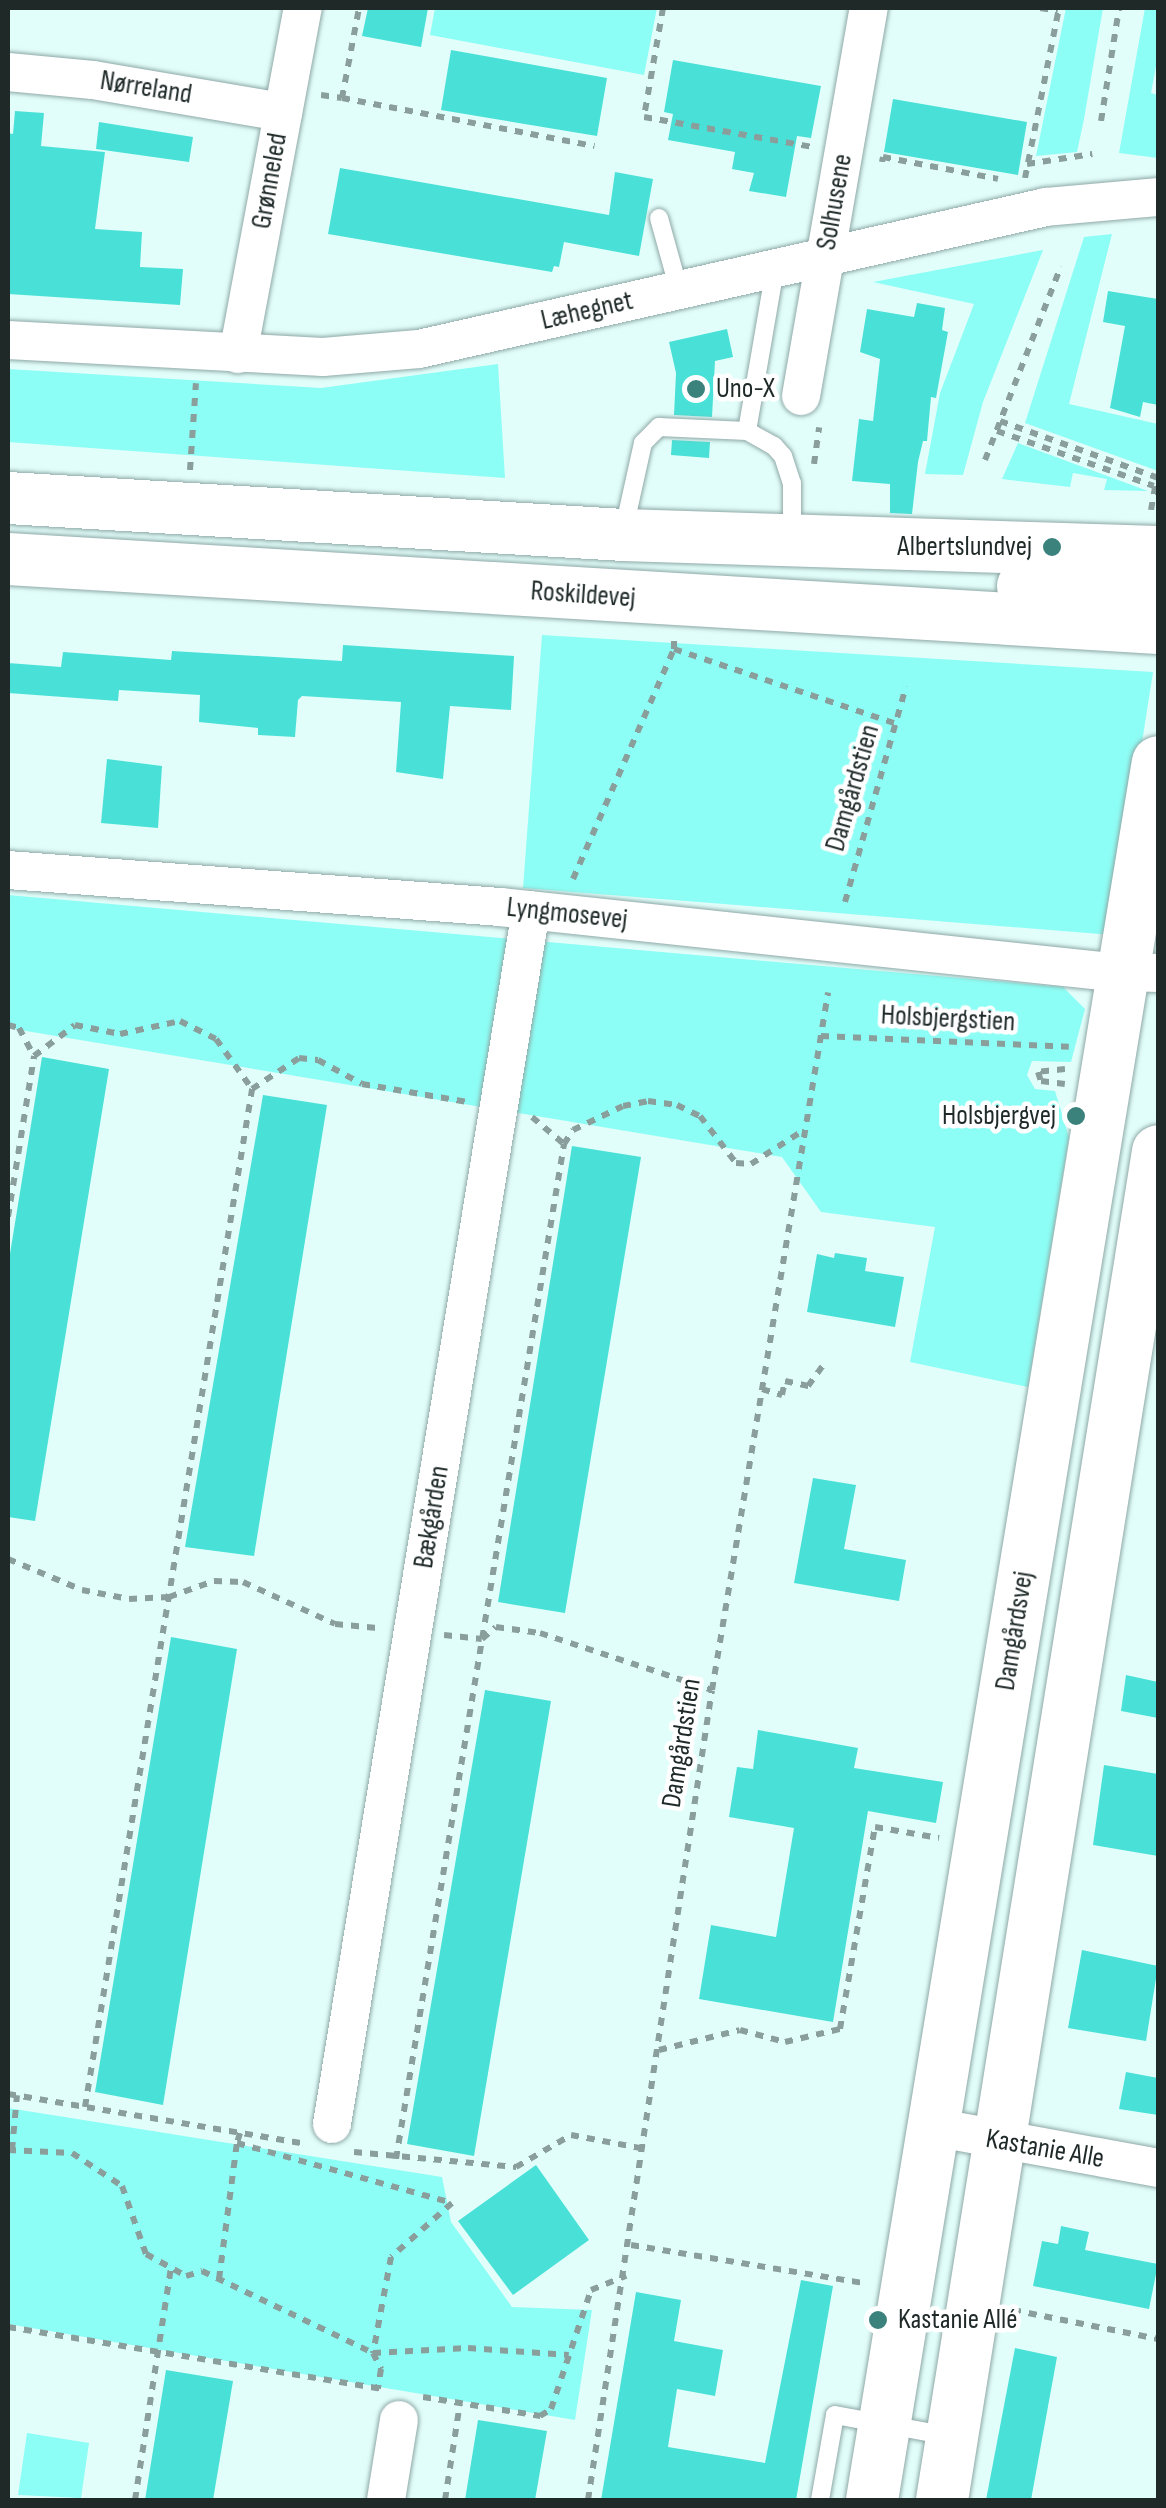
<!DOCTYPE html>
<meta charset="utf-8">
<style>
body{margin:0}
#map{position:relative;width:1166px;height:2508px;overflow:hidden;background:#e2fefb;font-family:"Sofia Sans Condensed",sans-serif}
div>[style]{position:absolute}
[style*='--x']{left:calc(var(--x)*1px);top:calc(var(--y)*1px);width:calc(var(--w)*1px);rotate:calc(var(--a)*1deg)}
.green>*{inset:0;background:#8dfef5}
.building>*{inset:0;background:#49e1d7}
.path>*{height:6px;margin-top:-3px;transform-origin:0;background:repeating-linear-gradient(90deg,#8a9f9c 0 8px,transparent 0 16px)}
.roads{filter:drop-shadow(0 0 2px #8ea8a6) drop-shadow(0 0 2px #8ea8a6)}
.lane>*{height:18px;margin:-9px;padding:0 9px;transform-origin:9px;border-radius:9px;background:#fff}
.street>*{height:38px;margin:-19px;padding:0 19px;transform-origin:19px;border-radius:19px;background:#fff}
.secondary>*{height:52px;margin:-26px;padding:0 26px;transform-origin:26px;border-radius:26px;background:#fff}
.dots>*{width:28px;height:28px;translate:-50% -50%;box-sizing:border-box;border:5px solid #fff;border-radius:50%}
span{translate:-50% -50%;white-space:nowrap;text-align:center;line-height:1.15;-webkit-text-stroke:9px #fff;paint-order:stroke}
.street-label{font-size:28px;color:#1e2928}
.poi-label{font-size:28px;color:#1e2928}
.left{translate:0 -50%;text-align:left}
.right{translate:-100% -50%;text-align:right}
.frame{position:absolute;inset:0;border:10px solid #1e2928;pointer-events:none}
</style>
<div id="map">
<div class="green">
<i style="clip-path:polygon(435px 8px,657px 8px,644px 75px,430px 35px)"></i>
<i style="clip-path:polygon(1066px 8px,1103px 8px,1084px 119px,1077px 152px,1036px 156px)"></i>
<i style="clip-path:polygon(1145px 8px,1158px 8px,1158px 56px,1151px 93px,1158px 95px,1158px 158px,1119px 153px)"></i>
<i style="clip-path:polygon(1112px 234px,1069px 404px,1158px 424px,1158px 471px,1025px 423px,1084px 237px)"></i>
<i style="clip-path:polygon(1043px 250px,983px 402px,963px 475px,925px 474px,940px 393px,974px 304px,873px 282px)"></i>
<i style="clip-path:polygon(498px 364px,505px 478px,8px 442px,8px 369px,321px 388px)"></i>
<i style="clip-path:polygon(1018px 443px,1148px 491px,1104px 490px,1107px 479px,1073px 473px,1070px 487px,1002px 479px)"></i>
<i style="clip-path:polygon(542px 635px,1153px 672px,1112px 935px,523px 888px)"></i>
<i style="clip-path:polygon(8px 895px,1063px 987px,1085px 1009px,1071px 1062px,1032px 1061px,1027px 1075px,1035px 1089px,1055px 1091px,1069px 1137px,1028px 1387px,910px 1362px,935px 1227px,821px 1212px,782px 1157px,8px 1028px)"></i>
<i style="clip-path:polygon(8px 2108px,442px 2177px,451px 2222px,512px 2307px,592px 2310px,575px 2420px,8px 2324px)"></i>
<i style="clip-path:polygon(27px 2433px,89px 2443px,81px 2498px,18px 2495px)"></i>
</div>
<div class="building">
<i style="clip-path:polygon(368px 8px,428px 8px,421px 47px,362px 36px)"></i>
<i style="clip-path:polygon(451px 50px,607px 78px,597px 136px,441px 110px)"></i>
<i style="clip-path:polygon(673px 60px,821px 86px,811px 138px,797px 136px,786px 197px,749px 191px,754px 173px,732px 169px,735px 152px,668px 140px,673px 114px,664px 112px)"></i>
<i style="clip-path:polygon(893px 99px,1027px 122px,1018px 175px,884px 152px)"></i>
<i style="clip-path:polygon(15px 111px,44px 113px,41px 146px,105px 152px,95px 229px,142px 232px,140px 267px,183px 269px,180px 305px,8px 294px,8px 133px,13px 134px)"></i>
<i style="clip-path:polygon(99px 122px,193px 137px,189px 162px,96px 149px)"></i>
<i style="clip-path:polygon(340px 168px,609px 215px,615px 172px,653px 179px,639px 256px,564px 242px,559px 267px,554px 266px,552px 272px,328px 234px)"></i>
<i style="clip-path:polygon(1108px 291px,1158px 299px,1158px 405px,1143px 402px,1140px 417px,1110px 408px,1125px 326px,1103px 322px)"></i>
<i style="clip-path:polygon(917px 303px,945px 308px,942px 330px,948px 332px,936px 398px,931px 397px,927px 441px,923px 441px,918px 462px,912px 514px,890px 513px,890px 484px,852px 481px,859px 419px,873px 421px,880px 359px,860px 352px,867px 309px,914px 317px)"></i>
<i style="clip-path:polygon(727px 329px,733px 357px,715px 361px,712px 417px,674px 415px,676px 373px,669px 342px)"></i>
<i style="clip-path:polygon(672px 440px,710px 442px,709px 458px,671px 455px)"></i>
<i style="clip-path:polygon(343px 645px,514px 656px,511px 710px,450px 706px,443px 779px,396px 772px,401px 702px,302px 696px,298px 700px,295px 737px,258px 735px,258px 728px,199px 722px,200px 695px,119px 690px,118px 701px,8px 693px,8px 663px,61px 667px,63px 652px,171px 660px,172px 651px,342px 661px)"></i>
<i style="clip-path:polygon(107px 759px,162px 766px,158px 828px,101px 823px)"></i>
<i style="clip-path:polygon(42px 1057px,109px 1069px,35px 1521px,8px 1517px,8px 1266px)"></i>
<i style="clip-path:polygon(263px 1095px,327px 1105px,254px 1556px,185px 1547px)"></i>
<i style="clip-path:polygon(572px 1146px,641px 1157px,565px 1613px,498px 1602px)"></i>
<i style="clip-path:polygon(835px 1253px,867px 1258px,865px 1271px,904px 1277px,895px 1327px,807px 1312px,817px 1254px,834px 1258px)"></i>
<i style="clip-path:polygon(813px 1478px,856px 1485px,844px 1549px,906px 1560px,899px 1601px,794px 1583px)"></i>
<i style="clip-path:polygon(171px 1637px,237px 1649px,163px 2105px,95px 2092px)"></i>
<i style="clip-path:polygon(1126px 1675px,1158px 1682px,1158px 1718px,1121px 1711px)"></i>
<i style="clip-path:polygon(485px 1690px,551px 1701px,474px 2156px,407px 2144px)"></i>
<i style="clip-path:polygon(758px 1730px,858px 1748px,854px 1768px,943px 1782px,936px 1823px,868px 1811px,833px 2022px,699px 1999px,711px 1925px,776px 1937px,794px 1828px,729px 1817px,737px 1767px,753px 1769px)"></i>
<i style="clip-path:polygon(1104px 1765px,1158px 1774px,1158px 1856px,1093px 1845px)"></i>
<i style="clip-path:polygon(1082px 1950px,1158px 1966px,1146px 2041px,1068px 2028px)"></i>
<i style="clip-path:polygon(1126px 2072px,1158px 2078px,1158px 2115px,1119px 2109px)"></i>
<i style="clip-path:polygon(536px 2165px,589px 2240px,513px 2295px,458px 2221px)"></i>
<i style="clip-path:polygon(1061px 2226px,1089px 2232px,1085px 2250px,1158px 2264px,1149px 2309px,1033px 2286px,1042px 2241px,1058px 2244px)"></i>
<i style="clip-path:polygon(801px 2280px,833px 2286px,796px 2500px,601px 2500px,636px 2292px,681px 2300px,674px 2341px,723px 2350px,715px 2396px,677px 2389px,668px 2447px,765px 2463px)"></i>
<i style="clip-path:polygon(1015px 2348px,1057px 2357px,1031px 2500px,986px 2500px)"></i>
<i style="clip-path:polygon(166px 2370px,233px 2381px,213px 2500px,145px 2500px)"></i>
<i style="clip-path:polygon(478px 2420px,547px 2431px,535px 2500px,465px 2500px)"></i>
</div>
<div class="path">
<i style="--x:663;--y:8;--w:111;--a:99.9"></i>
<i style="--x:644;--y:117;--w:172;--a:10.1"></i>
<i style="--x:1040;--y:8;--w:18;--a:9"></i>
<i style="--x:321;--y:95;--w:21;--a:8"></i>
<i style="--x:342;--y:98;--w:92;--a:-79.3"></i>
<i style="--x:342;--y:98;--w:257;--a:10.8"></i>
<i style="--x:1101;--y:121;--w:114;--a:-80.9"></i>
<i style="--x:882;--y:162;--w:5;--a:-79"></i>
<i style="--x:883;--y:157;--w:117;--a:10.8"></i>
<i style="--x:1027;--y:164;--w:66;--a:-8.7"></i>
<i style="--x:1025;--y:178;--w:173;--a:-78.7"></i>
<i style="--x:1000;--y:421;--w:168;--a:19.8"></i>
<i style="--x:997;--y:431;--w:166;--a:19.3"></i>
<i style="--x:985;--y:460;--w:208;--a:-68.6"></i>
<i style="--x:814;--y:464;--w:37;--a:-82"></i>
<i style="--x:190;--y:470;--w:87;--a:-86.1"></i>
<i style="--x:1151;--y:510;--w:34;--a:-80"></i>
<i style="--x:674;--y:649;--w:232;--a:18.6"></i>
<i style="--x:573;--y:879;--w:251;--a:-66.3"></i>
<i style="--x:674;--y:649;--w:11;--a:-90"></i>
<i style="--x:845;--y:902;--w:224;--a:-74.2"></i>
<i style="--x:8;--y:1025;--w:11;--a:15"></i>
<i style="--x:19;--y:1028;--w:32;--a:62"></i>
<i style="--x:34;--y:1056;--w:51;--a:-37.1"></i>
<i style="--x:75;--y:1025;--w:46;--a:11.3"></i>
<i style="--x:120;--y:1034;--w:61;--a:-12.2"></i>
<i style="--x:180;--y:1021;--w:40;--a:26.6"></i>
<i style="--x:216;--y:1039;--w:62;--a:54.2"></i>
<i style="--x:252;--y:1089;--w:56;--a:-33.4"></i>
<i style="--x:299;--y:1058;--w:19;--a:6"></i>
<i style="--x:318;--y:1060;--w:50;--a:28.6"></i>
<i style="--x:362;--y:1084;--w:107;--a:9.7"></i>
<i style="--x:821;--y:1036;--w:248;--a:2.5"></i>
<i style="--x:1065;--y:1069;--w:27;--a:174"></i>
<i style="--x:1038;--y:1072;--w:9;--a:72"></i>
<i style="--x:1041;--y:1081;--w:24;--a:7"></i>
<i style="--x:532;--y:1117;--w:42;--a:40.2"></i>
<i style="--x:564;--y:1144;--w:17;--a:-57"></i>
<i style="--x:573;--y:1130;--w:55;--a:-25.6"></i>
<i style="--x:623;--y:1106;--w:25;--a:-11"></i>
<i style="--x:648;--y:1101;--w:29;--a:8"></i>
<i style="--x:677;--y:1105;--w:25;--a:26"></i>
<i style="--x:700;--y:1116;--w:59;--a:52.5"></i>
<i style="--x:736;--y:1163;--w:15;--a:4"></i>
<i style="--x:751;--y:1164;--w:63;--a:-32.7"></i>
<i style="--x:8;--y:1217;--w:163;--a:-80.8"></i>
<i style="--x:762;--y:1389;--w:21;--a:17"></i>
<i style="--x:782;--y:1395;--w:14;--a:-78"></i>
<i style="--x:785;--y:1381;--w:24;--a:12"></i>
<i style="--x:808;--y:1386;--w:26;--a:-54"></i>
<i style="--x:8;--y:1559;--w:80;--a:22.7"></i>
<i style="--x:82;--y:1590;--w:48;--a:10.8"></i>
<i style="--x:129;--y:1599;--w:40;--a:-2.9"></i>
<i style="--x:169;--y:1597;--w:48;--a:-19.6"></i>
<i style="--x:214;--y:1581;--w:29;--a:2"></i>
<i style="--x:243;--y:1582;--w:101;--a:24.5"></i>
<i style="--x:335;--y:1624;--w:42;--a:5.4"></i>
<i style="--x:444;--y:1635;--w:38;--a:6"></i>
<i style="--x:482;--y:1639;--w:18;--a:-41"></i>
<i style="--x:496;--y:1627;--w:44;--a:7.8"></i>
<i style="--x:540;--y:1633;--w:181;--a:18.3"></i>
<i style="--x:659;--y:2050;--w:83;--a:-13.9"></i>
<i style="--x:740;--y:2030;--w:47;--a:14.9"></i>
<i style="--x:785;--y:2042;--w:57;--a:-13.3"></i>
<i style="--x:840;--y:2029;--w:205;--a:-80.2"></i>
<i style="--x:875;--y:1827;--w:65;--a:9.8"></i>
<i style="--x:8;--y:2094;--w:298;--a:9.5"></i>
<i style="--x:85;--y:2107;--w:1032;--a:-80.68"></i>
<i style="--x:240;--y:2133;--w:10;--a:107"></i>
<i style="--x:237;--y:2143;--w:223;--a:15.6"></i>
<i style="--x:452;--y:2203;--w:81;--a:138.5"></i>
<i style="--x:391;--y:2257;--w:98;--a:100.6"></i>
<i style="--x:373;--y:2353;--w:18;--a:63"></i>
<i style="--x:381;--y:2369;--w:20;--a:99"></i>
<i style="--x:8;--y:2150;--w:64;--a:2.7"></i>
<i style="--x:72;--y:2153;--w:60;--a:33.4"></i>
<i style="--x:122;--y:2186;--w:72;--a:70.6"></i>
<i style="--x:146;--y:2254;--w:46;--a:28.8"></i>
<i style="--x:186;--y:2276;--w:17;--a:-17"></i>
<i style="--x:202;--y:2271;--w:190;--a:25.6"></i>
<i style="--x:373;--y:2353;--w:95;--a:-3"></i>
<i style="--x:468;--y:2348;--w:101;--a:4"></i>
<i style="--x:12;--y:2150;--w:55;--a:-84.8"></i>
<i style="--x:354;--y:2152;--w:163;--a:5.3"></i>
<i style="--x:516;--y:2167;--w:64;--a:-30.2"></i>
<i style="--x:571;--y:2135;--w:75;--a:10.7"></i>
<i style="--x:396;--y:2159;--w:1029;--a:-80.6"></i>
<i style="--x:631;--y:2245;--w:236;--a:9.3"></i>
<i style="--x:219;--y:2279;--w:137;--a:-82.5"></i>
<i style="--x:1013;--y:2310;--w:148;--a:11.3"></i>
<i style="--x:8;--y:2327;--w:378;--a:9.4"></i>
<i style="--x:423;--y:2397;--w:119;--a:9.2"></i>
<i style="--x:540;--y:2416;--w:13;--a:-32"></i>
<i style="--x:551;--y:2409;--w:126;--a:-71.4"></i>
<i style="--x:591;--y:2290;--w:38;--a:-22"></i>
<i style="--x:135;--y:2500;--w:235;--a:-81.2"></i>
<i style="--x:445;--y:2500;--w:98;--a:-81.2"></i>
<i style="--x:588;--y:2500;--w:819;--a:-81.3"></i>
<i style="--x:712;--y:1690;--w:707;--a:-80.55"></i>
</div>
<div class="roads">
<div class="lane">
<i style="--x:659;--y:218;--w:75;--a:74.5"></i>
<i style="--x:747;--y:431;--w:164;--a:-80.2"></i>
<i style="--x:623;--y:533;--w:92;--a:-77.5"></i>
<i style="--x:643;--y:443;--w:23;--a:-45"></i>
<i style="--x:659;--y:427;--w:88;--a:2.6"></i>
<i style="--x:747;--y:431;--w:31;--a:29"></i>
<i style="--x:774;--y:446;--w:13;--a:48"></i>
<i style="--x:783;--y:456;--w:28;--a:72"></i>
<i style="--x:792;--y:483;--w:53;--a:90"></i>
<i style="--x:820;--y:2500;--w:86;--a:-80"></i>
<i style="--x:835;--y:2415;--w:115;--a:10.5"></i>
</div>
<div class="street">
<i style="--x:8;--y:72;--w:85;--a:5.4"></i>
<i style="--x:93;--y:80;--w:193;--a:9.6"></i>
<i style="--x:8;--y:340;--w:315;--a:3.1"></i>
<i style="--x:323;--y:357;--w:96;--a:-4.8"></i>
<i style="--x:419;--y:349;--w:643;--a:-12.76"></i>
<i style="--x:1046;--y:207;--w:112;--a:-5.1"></i>
<i style="--x:238;--y:354;--w:352;--a:-79.4"></i>
<i style="--x:801;--y:396;--w:394;--a:-80.1"></i>
<i style="--x:8;--y:870;--w:493;--a:4.3"></i>
<i style="--x:500;--y:907;--w:604;--a:6.08"></i>
<i style="--x:1101;--y:971;--w:57;--a:2"></i>
<i style="--x:332;--y:2124;--w:1230;--a:-80.69"></i>
<i style="--x:933;--y:2127;--w:229;--a:10.3"></i>
<i style="--x:386;--y:2500;--w:81;--a:-80.8"></i>
</div>
<div class="secondary">
<i style="--x:8;--y:498;--w:616;--a:3.44"></i>
<i style="--x:623;--y:535;--w:535;--a:1.82"></i>
<i style="--x:8;--y:559;--w:1152;--a:3.43"></i>
<i style="--x:1023;--y:586;--w:135;--a:0.8"></i>
<i style="--x:872;--y:2500;--w:1761;--a:-80.66"></i>
<i style="--x:942;--y:2500;--w:1366;--a:-80.9"></i>
</div>
</div>
<div class="dots">
<i style="left:696px;top:389px;background:#3b827d"></i>
<i style="left:1052px;top:547px;background:#3b827d"></i>
<i style="left:1076px;top:1116px;background:#3b827d"></i>
<i style="left:878px;top:2320px;background:#3b827d"></i>
</div>
<div class="street-label">
<span style="left:146px;top:88px;rotate:9deg">Nørreland</span>
<span style="left:270px;top:181px;rotate:-80deg">Grønneled</span>
<span style="left:835px;top:202px;rotate:-80deg">Solhusene</span>
<span style="left:587px;top:311px;rotate:-13deg">Læhegnet</span>
<span style="left:583px;top:595px;rotate:4deg">Roskildevej</span>
<span style="left:853px;top:788px;rotate:-74deg">Damgårdstien</span>
<span style="left:567px;top:914px;rotate:6deg">Lyngmosevej</span>
<span style="left:948px;top:1019px;rotate:3deg">Holsbjergstien</span>
<span style="left:432px;top:1517px;rotate:-81deg">Bækgården</span>
<span style="left:1015px;top:1631px;rotate:-81deg">Damgårdsvej</span>
<span style="left:682px;top:1743px;rotate:-81deg">Damgårdstien</span>
<span style="left:1045px;top:2149px;rotate:10deg">Kastanie Alle</span>
</div>
<div class="poi-label">
<span class="left" style="left:716px;top:389px">Uno-X</span>
<span class="right" style="left:1032px;top:547px">Albertslundvej</span>
<span class="right" style="left:1056px;top:1116px">Holsbjergvej</span>
<span class="left" style="left:898px;top:2320px">Kastanie Allé</span>
</div>
<div class="frame"></div>
</div>
